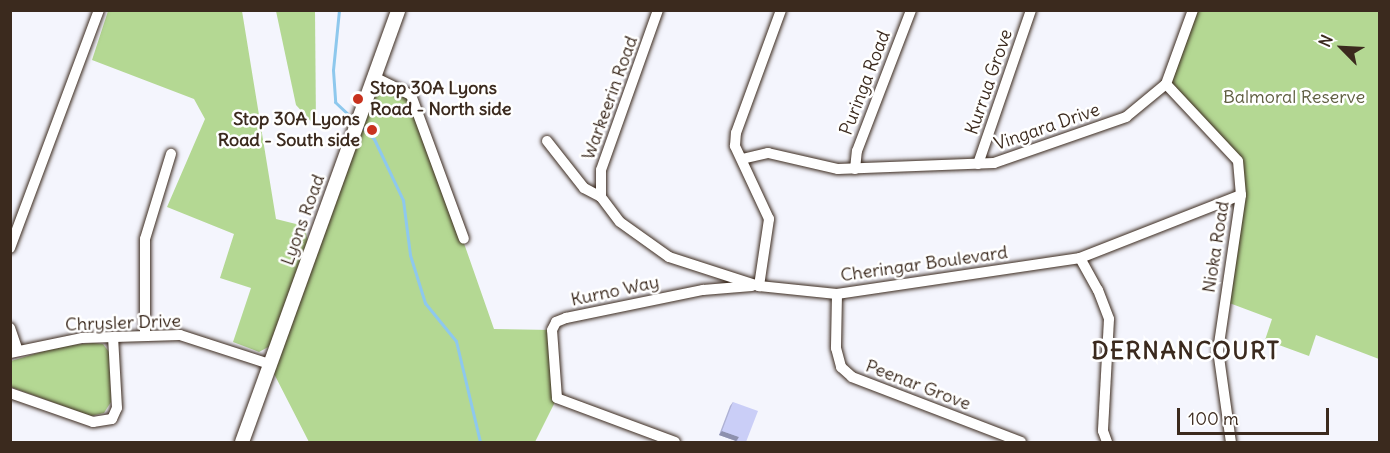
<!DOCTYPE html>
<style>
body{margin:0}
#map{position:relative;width:1390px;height:453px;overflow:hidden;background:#f4f5fd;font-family:Delius,sans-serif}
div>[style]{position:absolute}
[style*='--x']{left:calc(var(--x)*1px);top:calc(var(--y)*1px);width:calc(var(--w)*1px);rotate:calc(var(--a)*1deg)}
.green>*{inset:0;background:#b4d893}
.stream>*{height:3px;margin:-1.5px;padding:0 1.5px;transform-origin:1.5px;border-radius:1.5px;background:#8ec8ed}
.roads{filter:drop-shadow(0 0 2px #3b2a1e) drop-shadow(0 0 2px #3b2a1e)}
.minor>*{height:10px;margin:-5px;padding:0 5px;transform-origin:5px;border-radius:5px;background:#fff}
.tertiary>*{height:14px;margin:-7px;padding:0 7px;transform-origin:7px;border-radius:7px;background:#fff}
.wall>*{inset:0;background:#aeb1d4}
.shaded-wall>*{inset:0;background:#8d90ad}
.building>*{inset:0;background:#cacef7}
.dots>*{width:16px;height:16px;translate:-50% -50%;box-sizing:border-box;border:3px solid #fff;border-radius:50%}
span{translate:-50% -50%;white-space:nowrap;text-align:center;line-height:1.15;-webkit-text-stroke:5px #fff;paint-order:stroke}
.street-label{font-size:18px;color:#3b2a1e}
.poi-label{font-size:18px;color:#3b2a1e;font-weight:700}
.left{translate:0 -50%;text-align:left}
.right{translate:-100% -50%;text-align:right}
.park-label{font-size:18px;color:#5f5e41}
.district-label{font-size:24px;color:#3b2a1e;font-weight:700;letter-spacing:1.5px}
.frame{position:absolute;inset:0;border:12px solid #3b2a1e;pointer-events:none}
.north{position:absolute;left:1312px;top:18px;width:60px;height:60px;-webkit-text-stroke:4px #fff;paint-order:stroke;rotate:294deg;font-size:16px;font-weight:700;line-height:24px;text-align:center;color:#3b2a1e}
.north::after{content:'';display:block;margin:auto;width:21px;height:27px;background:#3b2a1e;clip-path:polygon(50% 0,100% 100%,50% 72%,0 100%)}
.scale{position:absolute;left:1177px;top:408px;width:152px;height:27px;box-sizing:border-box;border:3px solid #3b2a1e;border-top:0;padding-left:8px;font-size:18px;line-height:21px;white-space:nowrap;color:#3b2a1e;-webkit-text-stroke:4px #fff;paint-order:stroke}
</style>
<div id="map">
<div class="green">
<i style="clip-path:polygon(108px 11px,242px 11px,276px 219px,304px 226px,309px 245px,272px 345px,259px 352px,233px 342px,251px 288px,220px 278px,234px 234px,167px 207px,205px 119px,194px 99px,92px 60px)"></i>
<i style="clip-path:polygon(276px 11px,315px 11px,316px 127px,296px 105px)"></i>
<i style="clip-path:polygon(1193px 11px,1379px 11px,1379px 359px,1316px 335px,1309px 356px,1265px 340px,1272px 319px,1224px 301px,1241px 195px,1238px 162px,1166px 84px)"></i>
<i style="clip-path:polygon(374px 77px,397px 86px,417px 109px,494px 329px,552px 330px,557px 398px,535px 442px,309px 442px,269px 364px)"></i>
<i style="clip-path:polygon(93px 343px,103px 344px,109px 352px,111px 402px,104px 413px,91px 416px,11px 387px,11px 361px,61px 346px)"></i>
</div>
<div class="stream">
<i style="--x:339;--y:10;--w:60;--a:95.7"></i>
<i style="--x:333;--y:70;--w:32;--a:86"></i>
<i style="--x:335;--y:102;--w:25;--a:43"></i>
<i style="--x:362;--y:127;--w:17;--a:45"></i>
<i style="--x:374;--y:139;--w:68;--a:64.6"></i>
<i style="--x:403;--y:200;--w:55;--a:82.7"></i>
<i style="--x:410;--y:255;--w:50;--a:72.6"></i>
<i style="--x:425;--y:303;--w:49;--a:50.8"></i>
<i style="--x:456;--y:341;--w:104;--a:76.6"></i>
</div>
<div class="roads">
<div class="minor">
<i style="--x:374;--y:77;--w:41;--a:25.9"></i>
<i style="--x:411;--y:95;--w:153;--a:69.8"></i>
<i style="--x:1166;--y:84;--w:105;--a:46.9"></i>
<i style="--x:1238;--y:161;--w:34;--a:85"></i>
<i style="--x:1241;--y:195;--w:157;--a:98.4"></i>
<i style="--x:1218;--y:350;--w:93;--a:82"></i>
<i style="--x:547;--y:141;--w:60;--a:51.8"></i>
<i style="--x:584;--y:188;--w:19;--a:28"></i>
<i style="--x:601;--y:197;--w:31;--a:53"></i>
<i style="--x:620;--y:222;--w:60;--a:35.5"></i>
<i style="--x:669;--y:257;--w:95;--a:17.9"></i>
<i style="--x:759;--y:286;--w:78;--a:5.9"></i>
<i style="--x:837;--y:294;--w:246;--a:-8.4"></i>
<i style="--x:1080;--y:258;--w:173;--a:-21.4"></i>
<i style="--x:742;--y:159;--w:27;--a:-13"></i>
<i style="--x:768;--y:153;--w:72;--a:12.9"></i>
<i style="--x:838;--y:169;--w:156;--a:-2.2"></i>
<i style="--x:994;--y:163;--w:140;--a:-19.2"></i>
<i style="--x:1126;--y:117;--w:52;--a:-39.5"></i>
<i style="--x:1166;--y:84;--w:79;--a:-70"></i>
<i style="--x:978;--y:164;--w:163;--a:-71"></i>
<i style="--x:855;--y:169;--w:18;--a:-84"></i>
<i style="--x:857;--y:151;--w:151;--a:-69"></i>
<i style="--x:601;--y:197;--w:27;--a:-90"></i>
<i style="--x:601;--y:170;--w:170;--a:-70.4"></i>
<i style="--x:10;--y:248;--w:254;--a:-69.5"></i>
<i style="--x:1080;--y:258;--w:37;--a:61"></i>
<i style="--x:1098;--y:290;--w:31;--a:69"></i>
<i style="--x:1109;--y:319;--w:112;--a:93.1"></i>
<i style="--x:1103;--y:431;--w:12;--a:70"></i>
<i style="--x:759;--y:286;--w:68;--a:-81.5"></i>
<i style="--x:769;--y:219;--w:81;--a:-115"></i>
<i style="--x:735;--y:146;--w:13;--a:-86"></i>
<i style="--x:736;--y:133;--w:131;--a:-69.9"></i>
<i style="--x:837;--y:294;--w:54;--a:91.1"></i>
<i style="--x:836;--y:348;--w:20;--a:75"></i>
<i style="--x:841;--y:367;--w:15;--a:42"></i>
<i style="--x:852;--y:377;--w:181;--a:21"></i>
<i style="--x:10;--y:328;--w:24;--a:71"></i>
<i style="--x:145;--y:336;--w:97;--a:-90"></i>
<i style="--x:145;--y:239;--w:89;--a:-73"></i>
<i style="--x:10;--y:353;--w:74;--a:-11.8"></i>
<i style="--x:82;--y:338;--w:98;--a:-1.8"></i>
<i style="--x:180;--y:335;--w:94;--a:18"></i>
<i style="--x:10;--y:393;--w:88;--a:19.3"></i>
<i style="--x:93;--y:422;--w:19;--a:-9"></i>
<i style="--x:112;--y:419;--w:12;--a:-66"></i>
<i style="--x:117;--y:408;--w:71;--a:-93.2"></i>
<i style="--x:675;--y:442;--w:126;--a:-159.6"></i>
<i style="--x:557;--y:398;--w:68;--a:-94.2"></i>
<i style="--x:552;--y:330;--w:9;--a:-63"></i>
<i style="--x:556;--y:322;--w:11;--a:-22"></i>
<i style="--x:566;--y:318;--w:140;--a:-11.6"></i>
<i style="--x:703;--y:290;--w:49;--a:-4.7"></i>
</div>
<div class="tertiary">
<i style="--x:242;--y:442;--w:459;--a:-70.1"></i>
</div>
</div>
<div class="wall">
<i style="clip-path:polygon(733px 402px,746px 442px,736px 442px,736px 441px,719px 435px,730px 406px)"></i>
</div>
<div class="shaded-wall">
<i style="clip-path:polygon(722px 431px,739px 437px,736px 441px,719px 435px)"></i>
</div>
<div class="building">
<i style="clip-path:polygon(733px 402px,758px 411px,746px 442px,741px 442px,737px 441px,739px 437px,722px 431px)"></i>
</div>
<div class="dots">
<i style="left:358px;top:99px;background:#c8321e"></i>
<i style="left:372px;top:130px;background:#c8321e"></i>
</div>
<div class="street-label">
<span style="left:989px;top:82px;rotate:-71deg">Kurrua Grove</span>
<span style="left:865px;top:83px;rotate:-69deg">Puringa Road</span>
<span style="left:610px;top:98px;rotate:-70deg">Warkeerin Road</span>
<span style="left:1047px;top:127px;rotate:-19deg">Vingara Drive</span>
<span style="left:303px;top:220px;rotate:-70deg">Lyons Road</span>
<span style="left:1216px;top:247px;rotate:-81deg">Nioka Road</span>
<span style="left:924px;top:264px;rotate:-8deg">Cheringar Boulevard</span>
<span style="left:615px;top:291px;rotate:-12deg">Kurno Way</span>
<span style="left:123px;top:323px;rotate:-2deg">Chrysler Drive</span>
<span style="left:918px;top:385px;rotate:21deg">Peenar Grove</span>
</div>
<div class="poi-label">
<span class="left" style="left:370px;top:99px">Stop 30A Lyons<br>Road - North side</span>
<span class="right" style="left:360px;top:130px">Stop 30A Lyons<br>Road - South side</span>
</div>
<div class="park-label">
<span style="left:1294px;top:97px">Balmoral Reserve</span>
</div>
<div class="district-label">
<span style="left:1186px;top:351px">DERNANCOURT</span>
</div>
<div class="frame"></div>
<div class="north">N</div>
<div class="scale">100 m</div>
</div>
